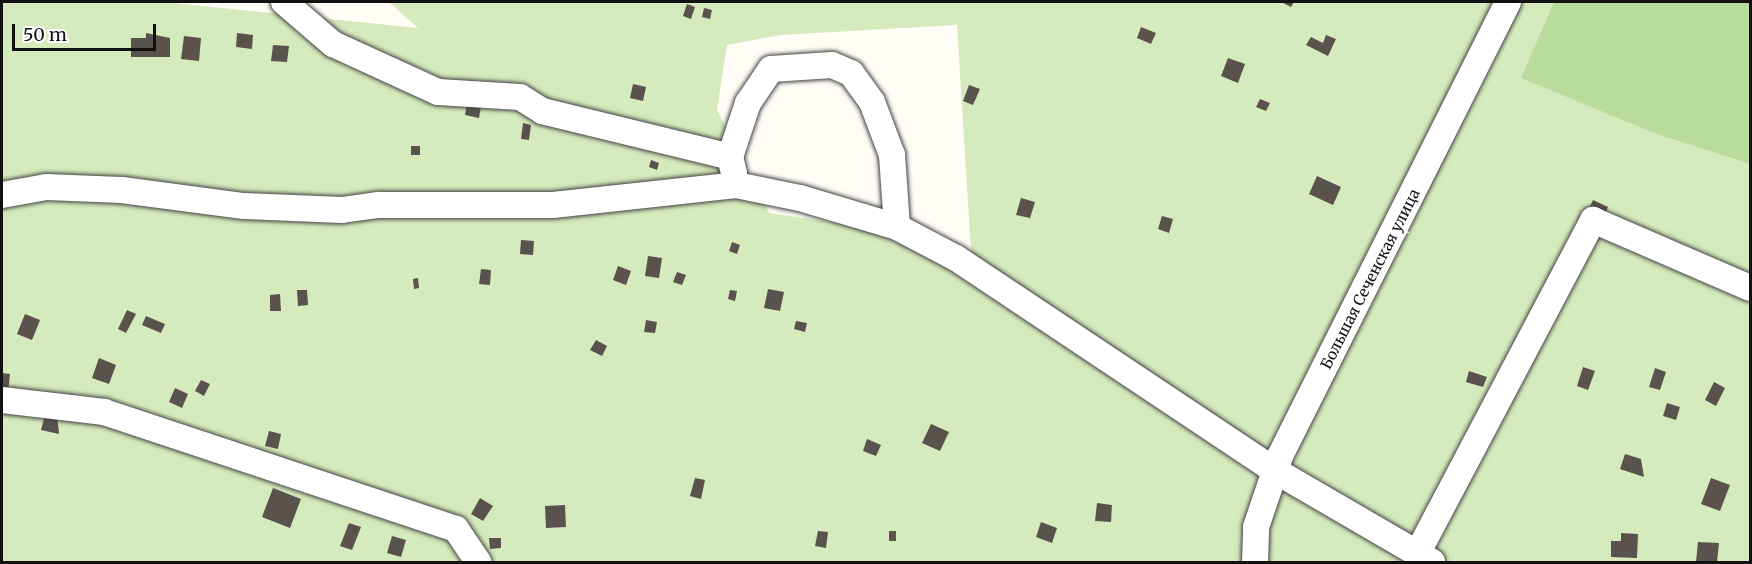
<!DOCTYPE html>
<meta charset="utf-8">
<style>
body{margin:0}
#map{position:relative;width:1752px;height:564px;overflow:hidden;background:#fffdf5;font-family:Merriweather,serif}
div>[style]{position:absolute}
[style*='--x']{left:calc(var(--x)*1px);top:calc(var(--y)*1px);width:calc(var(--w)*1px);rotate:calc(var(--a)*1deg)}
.green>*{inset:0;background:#d5ebbd}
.forest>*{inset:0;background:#b9dc9c}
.building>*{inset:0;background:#5a524d}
.roads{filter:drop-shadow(0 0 2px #444) drop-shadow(0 0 2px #444)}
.minor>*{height:26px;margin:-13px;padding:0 13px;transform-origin:13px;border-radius:13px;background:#fff}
span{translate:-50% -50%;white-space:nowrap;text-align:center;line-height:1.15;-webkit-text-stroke:6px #fff;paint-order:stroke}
.street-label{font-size:15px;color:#111}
.frame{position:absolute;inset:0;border:3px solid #111;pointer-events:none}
.scale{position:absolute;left:12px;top:24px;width:144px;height:27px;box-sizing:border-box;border:3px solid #111;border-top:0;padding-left:8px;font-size:18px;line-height:21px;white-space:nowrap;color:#111;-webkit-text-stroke:4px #fff;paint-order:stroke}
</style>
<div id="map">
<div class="green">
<i style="clip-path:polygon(evenodd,2px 2px,164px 2px,418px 28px,389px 2px,1554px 2px,1522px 78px,1656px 134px,1750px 164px,1750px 562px,2px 562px,2px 2px,957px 25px,971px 252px,995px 288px,873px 228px,769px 213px,717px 110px,727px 45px,780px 35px,957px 25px)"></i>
</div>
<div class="forest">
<i style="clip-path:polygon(1554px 2px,1750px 2px,1750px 164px,1656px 134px,1521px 78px)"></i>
</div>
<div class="building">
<i style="clip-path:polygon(1281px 2px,1294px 2px,1291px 7px)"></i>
<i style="clip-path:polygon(687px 4px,695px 7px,691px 19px,683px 16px)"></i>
<i style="clip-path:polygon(704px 8px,712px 10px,710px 19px,702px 17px)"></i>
<i style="clip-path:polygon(1141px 27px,1156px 33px,1151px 44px,1137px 38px)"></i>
<i style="clip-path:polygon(146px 33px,170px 38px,170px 57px,131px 57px,131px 38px,146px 38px)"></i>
<i style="clip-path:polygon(237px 33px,253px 35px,252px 49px,236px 47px)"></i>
<i style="clip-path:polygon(1326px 35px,1336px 39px,1328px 56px,1306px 45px,1311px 37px,1323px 43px)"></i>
<i style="clip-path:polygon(184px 36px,201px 38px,199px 61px,181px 59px)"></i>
<i style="clip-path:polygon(273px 45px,289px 46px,287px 62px,271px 61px)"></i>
<i style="clip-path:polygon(1228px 58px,1245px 64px,1238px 83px,1221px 76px)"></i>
<i style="clip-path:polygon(633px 84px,646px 87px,643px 101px,630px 98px)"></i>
<i style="clip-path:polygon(969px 85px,980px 89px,973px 105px,963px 101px)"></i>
<i style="clip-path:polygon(1260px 99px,1270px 103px,1266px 111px,1256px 107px)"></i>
<i style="clip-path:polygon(467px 103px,481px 106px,479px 118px,465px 115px)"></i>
<i style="clip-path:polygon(523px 123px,531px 125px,529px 140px,521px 139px)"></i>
<i style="clip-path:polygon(411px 146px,420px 146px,420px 155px,411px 155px)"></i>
<i style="clip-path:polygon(651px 160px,659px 163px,657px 170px,649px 167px)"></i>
<i style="clip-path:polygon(1317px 176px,1341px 187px,1333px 205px,1309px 194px)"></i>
<i style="clip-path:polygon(1021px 198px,1035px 202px,1030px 218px,1016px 215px)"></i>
<i style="clip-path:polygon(1593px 200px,1608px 207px,1603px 218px,1588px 211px)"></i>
<i style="clip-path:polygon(1162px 216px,1173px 219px,1169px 233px,1158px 229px)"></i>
<i style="clip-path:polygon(521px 240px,534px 241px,533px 255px,520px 254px)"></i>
<i style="clip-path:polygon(732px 242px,740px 245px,737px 254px,729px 251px)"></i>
<i style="clip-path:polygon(648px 256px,662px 258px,659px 278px,645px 276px)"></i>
<i style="clip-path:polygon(618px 266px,631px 271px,626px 285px,613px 280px)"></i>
<i style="clip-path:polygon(481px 269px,491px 270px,490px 285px,479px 284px)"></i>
<i style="clip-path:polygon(677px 272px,686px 275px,682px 285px,673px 282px)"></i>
<i style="clip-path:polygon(418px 278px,419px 288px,414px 289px,413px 279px)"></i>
<i style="clip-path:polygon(768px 289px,784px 292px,780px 311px,764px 308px)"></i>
<i style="clip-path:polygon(297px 290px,307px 290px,308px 305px,298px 306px)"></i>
<i style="clip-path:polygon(730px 290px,737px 291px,735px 301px,728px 299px)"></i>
<i style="clip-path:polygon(280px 294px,281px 311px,270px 311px,270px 295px)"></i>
<i style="clip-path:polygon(127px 310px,136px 314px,126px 333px,118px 329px)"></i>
<i style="clip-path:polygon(25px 314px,40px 320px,32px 340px,17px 334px)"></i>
<i style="clip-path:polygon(146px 316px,165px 324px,161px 333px,142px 325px)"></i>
<i style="clip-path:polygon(646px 320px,657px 322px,655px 333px,644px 332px)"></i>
<i style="clip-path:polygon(796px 321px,807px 323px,805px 332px,794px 329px)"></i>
<i style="clip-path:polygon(596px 340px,607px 346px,602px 356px,590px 350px)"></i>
<i style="clip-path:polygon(99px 358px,116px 365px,109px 384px,92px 378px)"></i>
<i style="clip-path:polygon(1583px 367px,1595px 371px,1588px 390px,1577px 386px)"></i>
<i style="clip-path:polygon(1655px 368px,1666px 372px,1660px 390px,1649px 387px)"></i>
<i style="clip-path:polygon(1469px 371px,1487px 377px,1483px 387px,1466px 382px)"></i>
<i style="clip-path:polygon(2px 373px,10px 374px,8px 393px,2px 392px)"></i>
<i style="clip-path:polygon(201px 380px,210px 384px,204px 396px,195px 391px)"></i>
<i style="clip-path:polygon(1714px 382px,1725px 388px,1716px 406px,1705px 400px)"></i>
<i style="clip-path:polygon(175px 388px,188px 394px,182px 408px,169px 402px)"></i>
<i style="clip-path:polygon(1667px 403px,1680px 407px,1676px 420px,1663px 416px)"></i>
<i style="clip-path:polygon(46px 411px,57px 414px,59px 434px,41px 430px)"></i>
<i style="clip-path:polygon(931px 424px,949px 432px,940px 451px,922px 443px)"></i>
<i style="clip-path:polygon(269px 431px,281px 434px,278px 449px,265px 446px)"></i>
<i style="clip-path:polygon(867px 439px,881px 445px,876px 456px,863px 451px)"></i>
<i style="clip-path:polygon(1625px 454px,1641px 459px,1644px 477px,1620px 469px)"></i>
<i style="clip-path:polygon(695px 478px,705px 480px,701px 499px,690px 496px)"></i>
<i style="clip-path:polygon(1711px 478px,1730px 485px,1720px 511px,1701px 504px)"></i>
<i style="clip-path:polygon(273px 488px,301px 499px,290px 528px,262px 517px)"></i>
<i style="clip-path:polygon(480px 498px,493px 506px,483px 521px,471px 514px)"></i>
<i style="clip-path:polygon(1097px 503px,1112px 505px,1111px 522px,1095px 521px)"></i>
<i style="clip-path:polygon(565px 505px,566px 527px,546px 528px,545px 506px)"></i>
<i style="clip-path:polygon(1041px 522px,1057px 528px,1052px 543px,1036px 537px)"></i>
<i style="clip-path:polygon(349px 523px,361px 527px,352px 550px,340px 546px)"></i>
<i style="clip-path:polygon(818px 531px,828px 532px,826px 548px,815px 546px)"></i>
<i style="clip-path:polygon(889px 531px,896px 531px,896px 541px,889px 541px)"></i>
<i style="clip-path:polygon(1621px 533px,1638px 534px,1637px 558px,1611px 557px,1611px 541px,1621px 541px)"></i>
<i style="clip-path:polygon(392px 536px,406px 540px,401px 557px,387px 553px)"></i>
<i style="clip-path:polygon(489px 538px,501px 538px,501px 548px,490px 549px)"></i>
<i style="clip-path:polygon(1698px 542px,1719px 543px,1717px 562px,1696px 562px)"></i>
</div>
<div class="roads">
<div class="minor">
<i style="--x:284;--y:2;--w:65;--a:40.6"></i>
<i style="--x:333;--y:44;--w:115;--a:24.6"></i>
<i style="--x:438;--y:92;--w:82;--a:3.5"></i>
<i style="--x:520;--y:97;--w:26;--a:32"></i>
<i style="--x:542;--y:111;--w:194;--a:13.7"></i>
<i style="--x:734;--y:173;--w:16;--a:-104"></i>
<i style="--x:730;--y:157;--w:57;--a:-71.6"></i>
<i style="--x:748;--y:103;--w:41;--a:-55.9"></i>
<i style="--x:771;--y:69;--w:61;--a:-3.8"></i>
<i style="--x:832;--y:65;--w:21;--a:23"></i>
<i style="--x:851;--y:73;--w:36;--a:54"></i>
<i style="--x:872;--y:102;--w:57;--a:69.3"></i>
<i style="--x:892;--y:155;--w:72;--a:86"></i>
<i style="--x:2;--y:195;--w:45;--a:-10.3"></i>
<i style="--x:46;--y:187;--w:76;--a:2.3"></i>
<i style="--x:122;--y:190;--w:123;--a:7.5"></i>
<i style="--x:244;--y:206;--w:98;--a:2.3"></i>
<i style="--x:342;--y:210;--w:37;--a:-8"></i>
<i style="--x:379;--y:205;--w:174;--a:0"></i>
<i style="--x:553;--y:205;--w:184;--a:-6.2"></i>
<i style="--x:736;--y:185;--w:65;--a:11.5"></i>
<i style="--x:800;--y:198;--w:101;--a:16.6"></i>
<i style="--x:897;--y:227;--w:67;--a:27.7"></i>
<i style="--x:956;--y:258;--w:382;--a:33.7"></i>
<i style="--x:1274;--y:470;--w:183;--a:30.2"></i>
<i style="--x:2;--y:400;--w:103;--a:6.7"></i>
<i style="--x:104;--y:412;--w:371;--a:18.4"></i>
<i style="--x:456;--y:529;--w:40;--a:56"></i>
<i style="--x:1416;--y:556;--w:380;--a:-62.2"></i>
<i style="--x:1593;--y:220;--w:171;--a:23.4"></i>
<i style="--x:1255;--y:562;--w:35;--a:-88"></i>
<i style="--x:1256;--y:527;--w:75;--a:-71.3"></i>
<i style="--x:1280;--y:456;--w:508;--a:-63.33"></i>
</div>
</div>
<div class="street-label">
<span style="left:1370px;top:279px;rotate:-63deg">Большая Сеченская улица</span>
</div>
<div class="frame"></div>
<div class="scale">50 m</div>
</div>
